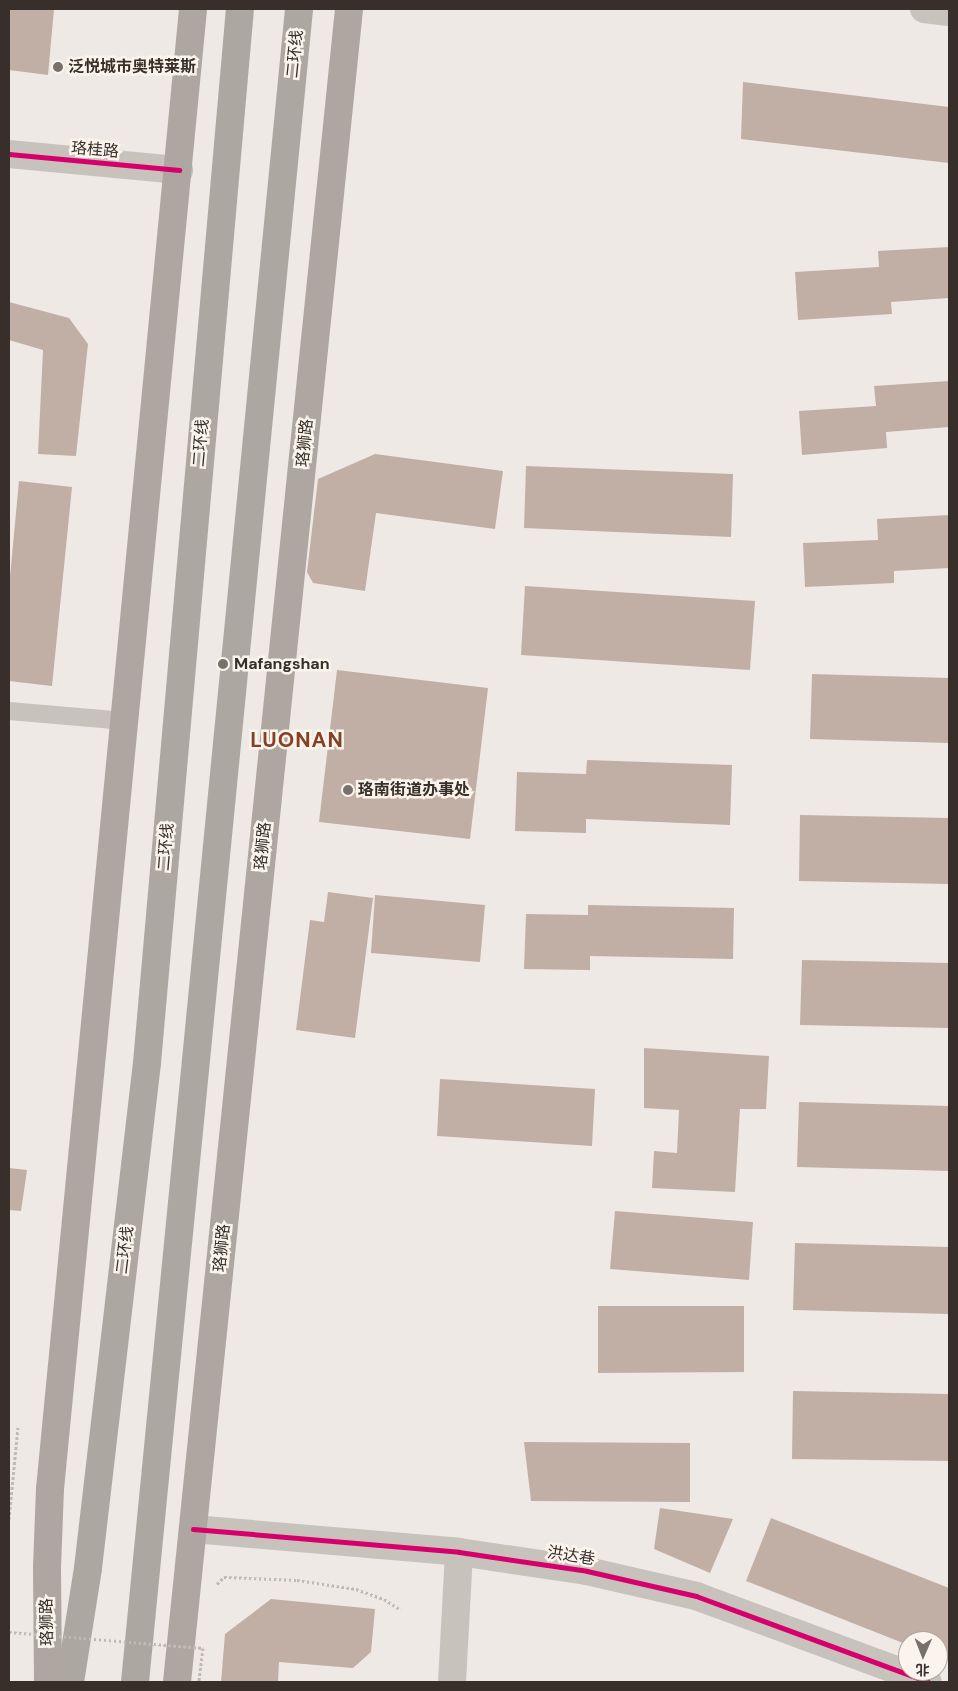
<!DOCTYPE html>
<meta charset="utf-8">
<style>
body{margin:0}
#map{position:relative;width:958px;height:1691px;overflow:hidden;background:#eee9e4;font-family:"DM Sans","Noto Sans SC",sans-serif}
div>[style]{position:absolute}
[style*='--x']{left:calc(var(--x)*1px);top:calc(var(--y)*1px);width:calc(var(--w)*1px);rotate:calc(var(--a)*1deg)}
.building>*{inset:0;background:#c1afa6}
.path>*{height:3px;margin-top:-1.5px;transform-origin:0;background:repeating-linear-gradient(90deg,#c0bab5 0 2.5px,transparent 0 5px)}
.service>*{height:18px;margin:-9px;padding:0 9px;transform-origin:9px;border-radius:9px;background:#c8c2bc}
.minor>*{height:28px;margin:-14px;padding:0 14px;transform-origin:14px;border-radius:14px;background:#c8c2bc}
.tertiary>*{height:28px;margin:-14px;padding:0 14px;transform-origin:14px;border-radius:14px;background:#c8c2bc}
.primary>*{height:28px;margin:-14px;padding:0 14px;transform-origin:14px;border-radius:14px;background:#ada6a1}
.trunk>*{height:28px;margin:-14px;padding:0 14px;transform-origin:14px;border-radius:14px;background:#ada7a2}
.path-bridge>*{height:3px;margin-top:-1.5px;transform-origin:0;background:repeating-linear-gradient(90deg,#c0bab5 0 2.5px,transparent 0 5px)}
.cycleway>*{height:5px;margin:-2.5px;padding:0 2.5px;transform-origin:2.5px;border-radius:2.5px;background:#d6006c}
.dots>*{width:14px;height:14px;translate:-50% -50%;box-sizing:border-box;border:2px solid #faf4ec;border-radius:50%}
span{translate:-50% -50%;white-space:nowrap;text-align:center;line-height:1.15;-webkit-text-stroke:5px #faf4ec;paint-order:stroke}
.street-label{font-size:16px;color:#392f2a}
.poi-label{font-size:16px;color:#392f2a;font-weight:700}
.left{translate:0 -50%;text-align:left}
.district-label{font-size:21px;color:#864025;font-weight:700;letter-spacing:1px}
.frame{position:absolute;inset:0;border:10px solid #392f2a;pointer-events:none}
.north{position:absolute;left:898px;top:1631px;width:50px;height:50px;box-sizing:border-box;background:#faf4ec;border:1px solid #ada59e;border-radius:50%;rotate:181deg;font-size:14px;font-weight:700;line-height:20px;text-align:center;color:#392f2a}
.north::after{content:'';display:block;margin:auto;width:18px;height:22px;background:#78706b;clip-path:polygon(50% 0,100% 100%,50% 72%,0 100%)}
</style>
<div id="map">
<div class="building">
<i style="clip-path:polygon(9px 9px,54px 9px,48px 75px,9px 70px)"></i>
<i style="clip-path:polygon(743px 82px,949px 107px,949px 163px,741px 139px)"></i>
<i style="clip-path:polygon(949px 247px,949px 298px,891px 302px,892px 314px,798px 320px,795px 272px,879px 267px,878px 251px)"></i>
<i style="clip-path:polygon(9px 302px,69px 318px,88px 344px,76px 456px,38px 454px,43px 350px,9px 340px)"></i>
<i style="clip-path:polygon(949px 381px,949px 427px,886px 432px,887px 448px,802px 455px,799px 411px,876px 406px,874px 386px)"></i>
<i style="clip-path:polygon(375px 454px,503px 471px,495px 529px,376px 513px,365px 591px,313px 583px,307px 572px,318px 479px)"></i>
<i style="clip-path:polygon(526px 466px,733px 474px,731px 537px,524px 528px)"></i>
<i style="clip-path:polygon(19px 481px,72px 487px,52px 686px,9px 681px,9px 587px)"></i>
<i style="clip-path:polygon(949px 515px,949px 568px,894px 571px,894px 583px,805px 587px,803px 543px,878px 540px,877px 519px)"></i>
<i style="clip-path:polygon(525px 586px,755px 601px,750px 670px,521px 655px)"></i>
<i style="clip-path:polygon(337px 670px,488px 688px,470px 839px,319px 822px)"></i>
<i style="clip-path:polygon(812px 674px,949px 678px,949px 743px,810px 739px)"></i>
<i style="clip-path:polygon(587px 760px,732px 765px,730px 825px,586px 819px,586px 833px,515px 831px,517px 772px,586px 774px)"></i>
<i style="clip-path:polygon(800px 815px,949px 818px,949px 884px,799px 881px)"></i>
<i style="clip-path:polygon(328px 892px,373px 898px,355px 1038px,296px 1030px,310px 920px,324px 922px)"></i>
<i style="clip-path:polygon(375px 895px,485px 905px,480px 962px,371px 953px)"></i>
<i style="clip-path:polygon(588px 905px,734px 908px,733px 959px,590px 956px,590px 970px,524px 969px,526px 914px,588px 915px)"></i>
<i style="clip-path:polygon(802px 960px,949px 963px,949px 1028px,800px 1025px)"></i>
<i style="clip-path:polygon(644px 1048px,769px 1056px,766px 1109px,740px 1109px,735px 1192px,652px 1188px,654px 1151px,677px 1153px,679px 1110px,644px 1108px)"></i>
<i style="clip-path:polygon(440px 1079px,595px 1089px,592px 1146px,437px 1136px)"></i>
<i style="clip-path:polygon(799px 1102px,949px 1106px,949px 1171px,797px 1167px)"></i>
<i style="clip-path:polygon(9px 1168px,27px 1170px,21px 1211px,9px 1210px)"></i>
<i style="clip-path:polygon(615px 1211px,753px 1222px,749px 1280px,610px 1269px)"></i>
<i style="clip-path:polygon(795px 1243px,949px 1247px,949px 1314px,793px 1310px)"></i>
<i style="clip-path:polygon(598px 1306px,744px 1306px,744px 1372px,598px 1373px)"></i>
<i style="clip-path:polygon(793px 1391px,949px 1394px,949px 1461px,792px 1459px)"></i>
<i style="clip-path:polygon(524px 1442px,690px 1443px,690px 1502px,531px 1501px)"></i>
<i style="clip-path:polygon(660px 1508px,733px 1519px,710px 1573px,654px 1549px)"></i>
<i style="clip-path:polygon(771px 1518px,949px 1588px,949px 1661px,938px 1657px,938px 1641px,908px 1641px,908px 1645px,746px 1581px)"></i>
<i style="clip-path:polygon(271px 1599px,375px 1609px,371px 1652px,353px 1668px,279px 1662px,278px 1682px,221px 1682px,225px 1634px)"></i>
</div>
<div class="path">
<i style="--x:9;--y:1519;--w:92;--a:-84.4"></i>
<i style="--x:217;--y:1584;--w:10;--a:-45"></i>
<i style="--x:224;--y:1577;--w:73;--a:2.4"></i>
<i style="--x:297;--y:1580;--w:60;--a:8.7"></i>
<i style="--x:356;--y:1589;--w:30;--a:20"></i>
<i style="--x:384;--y:1599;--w:20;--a:33"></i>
</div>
<div class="service">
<i style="--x:9;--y:711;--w:117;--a:4.9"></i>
</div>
<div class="minor">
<i style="--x:924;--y:9;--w:25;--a:7"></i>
<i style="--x:452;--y:1682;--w:130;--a:-86.9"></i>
</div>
<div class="tertiary">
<i style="--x:9;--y:154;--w:171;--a:5.4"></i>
<i style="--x:193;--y:1529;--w:267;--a:4.9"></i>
<i style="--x:459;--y:1552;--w:129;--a:8.4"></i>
<i style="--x:587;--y:1571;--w:112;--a:12.9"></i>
<i style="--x:696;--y:1596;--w:247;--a:20.3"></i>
</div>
<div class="primary">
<i style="--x:48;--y:1682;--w:115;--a:-90.5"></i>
<i style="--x:47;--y:1567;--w:78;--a:-87.8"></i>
<i style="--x:50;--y:1489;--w:1487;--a:-84.48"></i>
<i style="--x:177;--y:1682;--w:1682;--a:-84.13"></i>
</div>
<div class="trunk">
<i style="--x:70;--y:1682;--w:115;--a:-81"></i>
<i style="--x:88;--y:1568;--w:508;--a:-83.34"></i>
<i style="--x:147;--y:1063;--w:1058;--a:-84.96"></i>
<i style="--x:135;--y:1682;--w:1681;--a:-84.4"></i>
</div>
<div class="path-bridge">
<i style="--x:9;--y:1632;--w:195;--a:4.7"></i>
<i style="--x:203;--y:1648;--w:34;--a:97"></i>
</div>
<div class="cycleway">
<i style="--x:9;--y:154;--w:171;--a:5.4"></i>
<i style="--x:193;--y:1529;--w:267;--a:4.9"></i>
<i style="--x:459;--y:1552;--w:129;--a:8.4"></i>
<i style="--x:587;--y:1571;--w:112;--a:12.9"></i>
<i style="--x:696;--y:1596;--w:247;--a:20.3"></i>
</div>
<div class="dots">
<i style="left:58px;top:67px;background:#78706b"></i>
<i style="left:223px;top:664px;background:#78706b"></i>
<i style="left:348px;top:790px;background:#78706b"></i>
</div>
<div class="street-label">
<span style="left:295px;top:54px;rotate:-84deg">二环线</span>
<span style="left:95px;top:150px;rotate:5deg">珞桂路</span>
<span style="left:201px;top:443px;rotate:-85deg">二环线</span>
<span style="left:305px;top:443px;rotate:-84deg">珞狮路</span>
<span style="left:263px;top:846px;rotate:-84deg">珞狮路</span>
<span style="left:166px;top:847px;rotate:-85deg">二环线</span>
<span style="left:222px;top:1248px;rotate:-84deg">珞狮路</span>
<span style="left:125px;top:1250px;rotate:-83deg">二环线</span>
<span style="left:571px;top:1556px;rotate:9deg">洪达巷</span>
<span style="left:47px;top:1622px;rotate:-91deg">珞狮路</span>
</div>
<div class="poi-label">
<span class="left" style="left:68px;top:67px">泛悦城市奥特莱斯</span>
<span class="left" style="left:234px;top:664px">Mafangshan</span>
<span class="left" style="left:358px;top:790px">珞南街道办事处</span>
</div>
<div class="district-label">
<span style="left:297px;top:740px">LUONAN</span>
</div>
<div class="frame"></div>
<div class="north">北</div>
</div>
